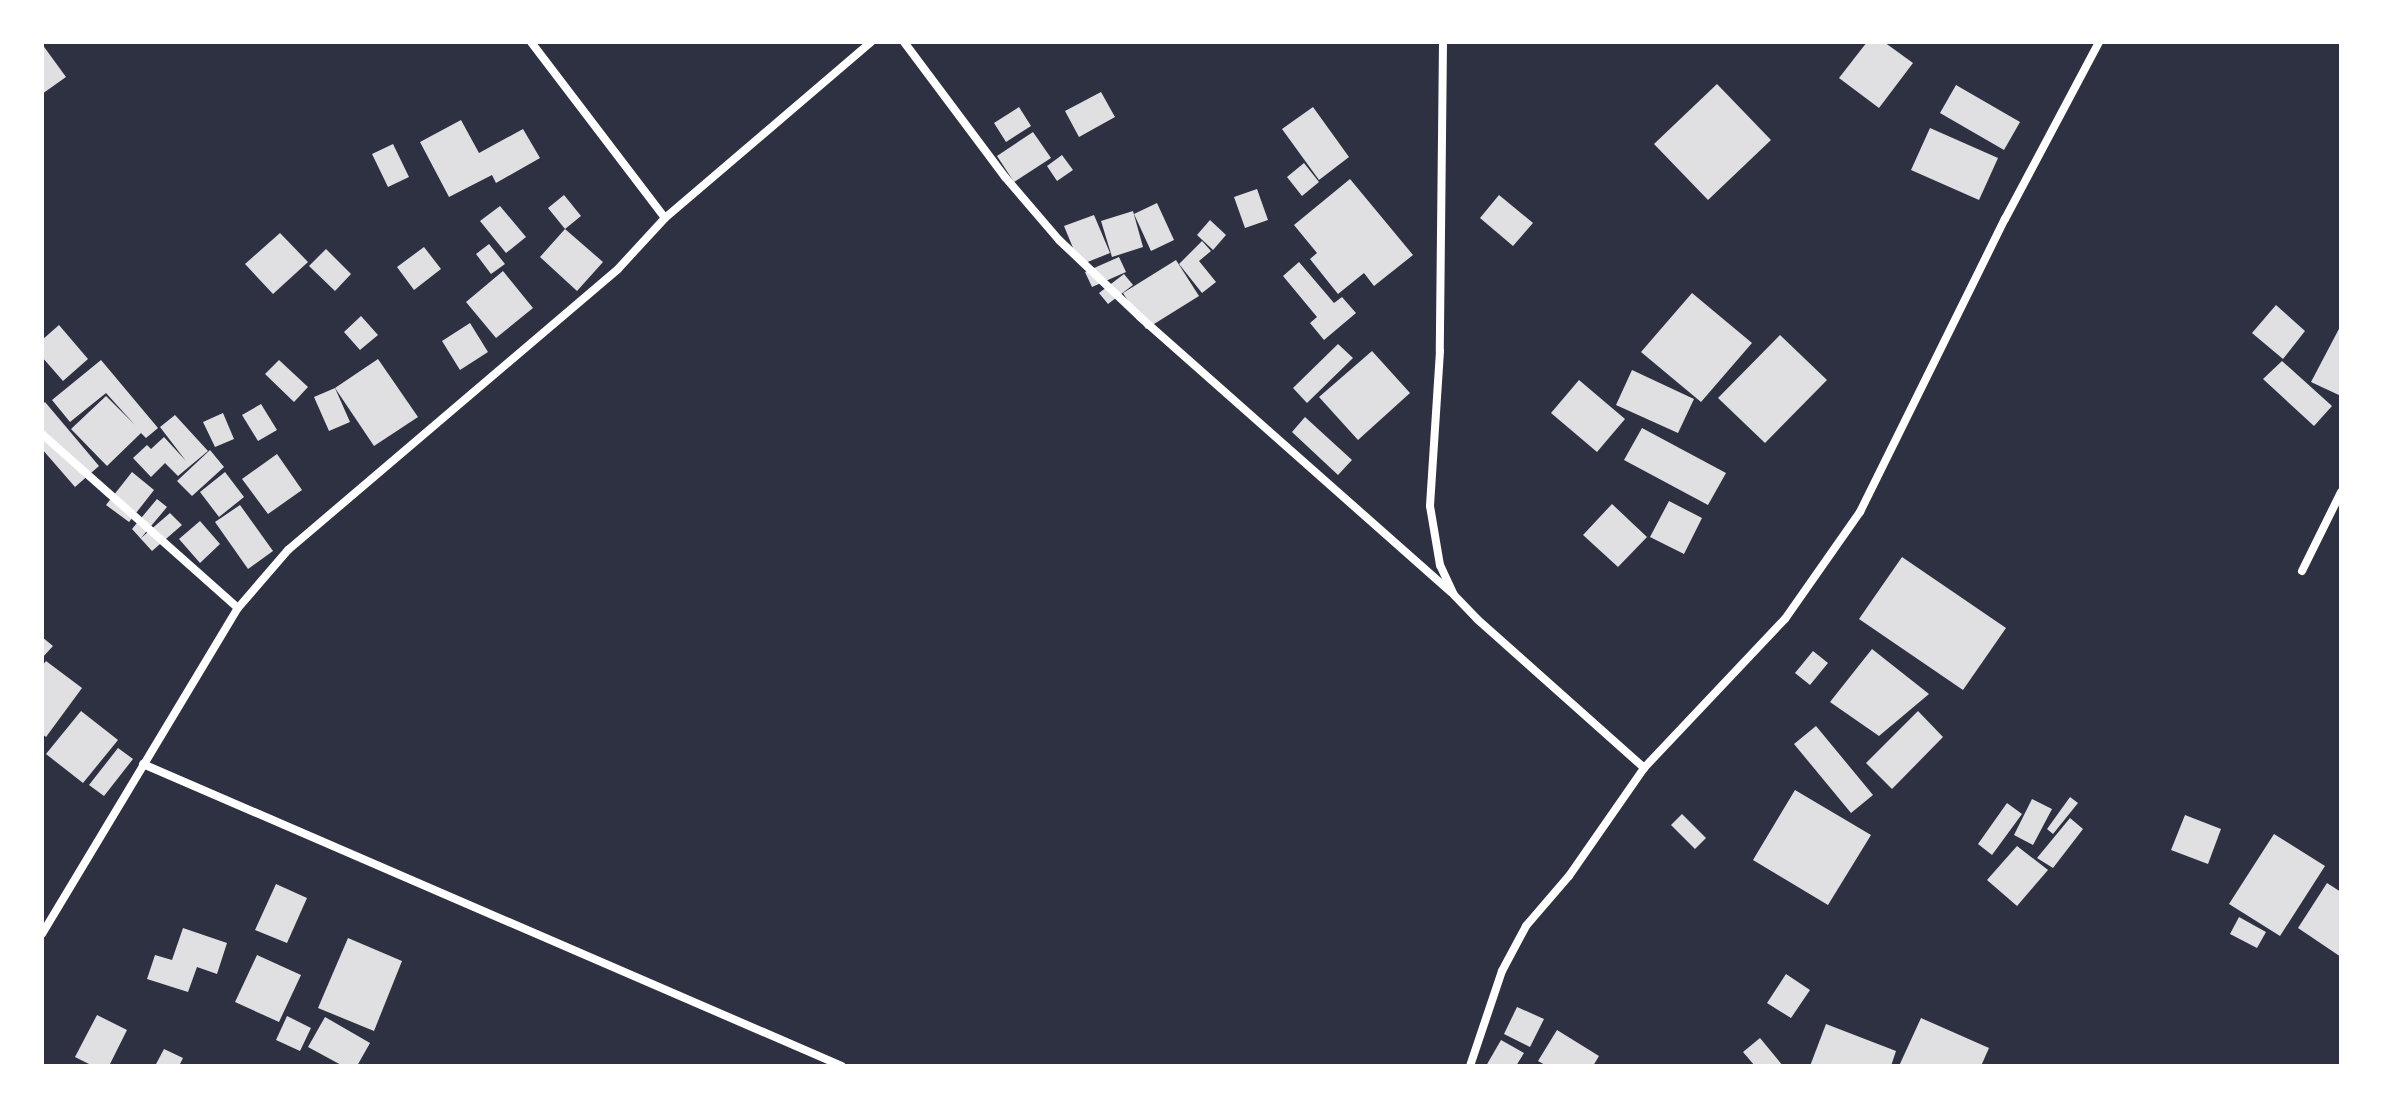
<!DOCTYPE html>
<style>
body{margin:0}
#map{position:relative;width:2383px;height:1108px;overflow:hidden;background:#2d3142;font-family:"DejaVu Sans",sans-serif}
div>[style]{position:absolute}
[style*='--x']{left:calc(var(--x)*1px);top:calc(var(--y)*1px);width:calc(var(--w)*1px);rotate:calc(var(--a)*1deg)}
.building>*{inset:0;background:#e0e0e3}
.minor>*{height:8px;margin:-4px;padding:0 4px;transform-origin:4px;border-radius:4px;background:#fff}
span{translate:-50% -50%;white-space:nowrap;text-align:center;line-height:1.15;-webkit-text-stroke:6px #fff;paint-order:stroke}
.frame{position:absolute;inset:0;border:44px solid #fff;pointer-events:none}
</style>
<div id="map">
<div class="building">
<i style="clip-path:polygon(1867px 42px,1884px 42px,1913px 63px,1879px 108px,1839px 78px)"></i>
<i style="clip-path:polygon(42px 44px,66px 77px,42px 94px)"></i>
<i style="clip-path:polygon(1717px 84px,1771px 140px,1708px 200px,1654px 144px)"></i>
<i style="clip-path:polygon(1956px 85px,2020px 122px,2004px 150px,1940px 113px)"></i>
<i style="clip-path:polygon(1101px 92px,1115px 117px,1079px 137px,1065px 111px)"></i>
<i style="clip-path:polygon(1019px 107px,1031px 126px,1006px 142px,994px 123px)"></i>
<i style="clip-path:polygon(1313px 107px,1349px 157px,1319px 180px,1282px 129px)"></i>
<i style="clip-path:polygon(461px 120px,479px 153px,523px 129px,540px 158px,496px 183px,492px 175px,449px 197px,420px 142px)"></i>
<i style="clip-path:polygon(1930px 128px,1998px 158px,1979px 200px,1911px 170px)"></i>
<i style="clip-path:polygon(1033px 132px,1051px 158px,1014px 182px,997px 156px)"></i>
<i style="clip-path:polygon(393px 144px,409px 177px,388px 187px,372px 154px)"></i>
<i style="clip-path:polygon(1062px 155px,1073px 170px,1057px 181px,1047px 166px)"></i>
<i style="clip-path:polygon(1304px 163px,1319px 182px,1302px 196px,1287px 177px)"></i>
<i style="clip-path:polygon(1350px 179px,1413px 255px,1374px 286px,1364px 273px,1338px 294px,1310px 259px,1317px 253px,1294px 225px)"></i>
<i style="clip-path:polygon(1257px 189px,1268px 220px,1245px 228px,1234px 197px)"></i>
<i style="clip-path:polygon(564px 195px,581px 216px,565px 229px,548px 208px)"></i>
<i style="clip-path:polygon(1499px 195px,1533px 223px,1513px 246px,1480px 218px)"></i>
<i style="clip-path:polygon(1157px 203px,1174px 240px,1151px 251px,1134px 214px)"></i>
<i style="clip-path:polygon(500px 206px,526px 237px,506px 253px,480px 221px)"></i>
<i style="clip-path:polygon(1133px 211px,1143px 247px,1112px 257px,1101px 221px)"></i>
<i style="clip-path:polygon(1094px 215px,1110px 253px,1080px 265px,1064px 226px)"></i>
<i style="clip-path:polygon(1210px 220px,1226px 235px,1213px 250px,1197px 235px)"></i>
<i style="clip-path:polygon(565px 229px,603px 262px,577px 291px,540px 257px)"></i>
<i style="clip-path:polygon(280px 233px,308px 262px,273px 294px,245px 264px)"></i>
<i style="clip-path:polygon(1202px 241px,1211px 251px,1199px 261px,1216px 282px,1202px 293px,1179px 264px)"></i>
<i style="clip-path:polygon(489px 244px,505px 264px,491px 274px,476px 254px)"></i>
<i style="clip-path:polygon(424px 247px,441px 269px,414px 290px,397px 267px)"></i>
<i style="clip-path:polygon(326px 249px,351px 274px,335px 291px,309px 266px)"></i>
<i style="clip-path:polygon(1119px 257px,1126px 272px,1092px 287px,1085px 272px)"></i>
<i style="clip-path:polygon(1176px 260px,1199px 296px,1146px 329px,1123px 293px)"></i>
<i style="clip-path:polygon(1299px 262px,1334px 303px,1342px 297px,1356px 313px,1324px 340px,1310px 323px,1317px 317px,1283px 276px)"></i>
<i style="clip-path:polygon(503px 271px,533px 308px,496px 338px,466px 302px)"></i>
<i style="clip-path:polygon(1124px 274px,1133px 285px,1108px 304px,1099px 293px)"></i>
<i style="clip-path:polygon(1692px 293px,1752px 343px,1701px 402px,1641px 352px)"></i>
<i style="clip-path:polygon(2276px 305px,2305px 331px,2283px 359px,2252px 333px)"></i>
<i style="clip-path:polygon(361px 316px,378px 335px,360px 350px,344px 332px)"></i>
<i style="clip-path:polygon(470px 323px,488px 352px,460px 370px,442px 341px)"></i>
<i style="clip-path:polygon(59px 325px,88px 359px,63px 381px,42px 357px,42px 340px)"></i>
<i style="clip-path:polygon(2341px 325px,2341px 396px,2311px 382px)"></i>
<i style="clip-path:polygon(1780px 335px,1827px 380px,1765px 443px,1718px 398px)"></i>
<i style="clip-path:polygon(1338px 344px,1353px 358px,1307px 403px,1293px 388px)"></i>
<i style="clip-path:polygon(1372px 351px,1410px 393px,1358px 440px,1319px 397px)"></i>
<i style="clip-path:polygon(378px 359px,418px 417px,374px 446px,335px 388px)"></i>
<i style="clip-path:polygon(101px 360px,158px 428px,146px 438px,141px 433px,107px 466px,71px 429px,106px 396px,135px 425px,106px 393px,70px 422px,52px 400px)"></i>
<i style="clip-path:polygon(279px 360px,308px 387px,294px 402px,265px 374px)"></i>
<i style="clip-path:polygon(2282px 361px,2332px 406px,2314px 426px,2263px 379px)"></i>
<i style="clip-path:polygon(1632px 370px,1694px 399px,1678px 433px,1616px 405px)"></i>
<i style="clip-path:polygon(1579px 380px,1625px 419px,1597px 452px,1551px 413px)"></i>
<i style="clip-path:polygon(335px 388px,350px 422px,329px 431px,314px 397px)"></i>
<i style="clip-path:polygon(45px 402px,99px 466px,75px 487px,42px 449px,42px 405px)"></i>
<i style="clip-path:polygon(261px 404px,277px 430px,258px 441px,242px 415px)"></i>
<i style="clip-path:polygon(223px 413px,234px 439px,215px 447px,203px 422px)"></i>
<i style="clip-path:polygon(175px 415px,208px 451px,178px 476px,165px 463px,151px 477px,133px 458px,147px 445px,151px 449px,164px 437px,186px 461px,160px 427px)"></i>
<i style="clip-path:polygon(1305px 417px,1352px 460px,1338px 475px,1292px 432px)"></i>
<i style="clip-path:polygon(1642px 428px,1726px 473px,1708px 505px,1624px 460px)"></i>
<i style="clip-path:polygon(210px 450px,224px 467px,192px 496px,177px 481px)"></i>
<i style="clip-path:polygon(277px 454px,302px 490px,268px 514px,242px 479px)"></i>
<i style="clip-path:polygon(132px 472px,154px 490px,129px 522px,106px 505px)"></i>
<i style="clip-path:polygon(225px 472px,244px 497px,219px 517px,200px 492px)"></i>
<i style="clip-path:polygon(157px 499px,167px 507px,141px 538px,170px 513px,182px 525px,152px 551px,132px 529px)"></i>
<i style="clip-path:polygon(1669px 501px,1702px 518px,1684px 554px,1650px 537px)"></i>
<i style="clip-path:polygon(1612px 504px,1647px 537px,1618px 567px,1583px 535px)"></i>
<i style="clip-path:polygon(240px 505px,273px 551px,248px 569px,215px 522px)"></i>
<i style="clip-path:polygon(200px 521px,220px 544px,200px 563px,179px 539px)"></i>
<i style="clip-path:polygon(1902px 557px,2006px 628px,1963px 690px,1859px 619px)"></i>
<i style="clip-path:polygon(42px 637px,53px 646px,42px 658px)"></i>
<i style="clip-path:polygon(1872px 649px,1929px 694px,1879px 736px,1830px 702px)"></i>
<i style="clip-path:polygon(1813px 651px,1828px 663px,1810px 685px,1795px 673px)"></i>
<i style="clip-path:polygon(46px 661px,82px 688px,46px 737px,42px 734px,42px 666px)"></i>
<i style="clip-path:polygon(81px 711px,118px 740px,83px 783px,46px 754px)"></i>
<i style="clip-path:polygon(1918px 711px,1943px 737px,1892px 789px,1866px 763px)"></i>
<i style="clip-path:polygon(1816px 726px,1873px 795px,1851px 813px,1794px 744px)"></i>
<i style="clip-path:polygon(118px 748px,133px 759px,104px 796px,89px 785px)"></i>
<i style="clip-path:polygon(1795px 790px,1871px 835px,1828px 905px,1753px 860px)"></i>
<i style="clip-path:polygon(2070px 797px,2078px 803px,2053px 834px,2047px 829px)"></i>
<i style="clip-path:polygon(2032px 799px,2052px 809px,2033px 845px,2014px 835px)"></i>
<i style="clip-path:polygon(2007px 803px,2022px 814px,1992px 855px,1978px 844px)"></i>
<i style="clip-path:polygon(1682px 814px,1706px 838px,1695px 849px,1671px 825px)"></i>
<i style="clip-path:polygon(2185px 815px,2221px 829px,2208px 864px,2171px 850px)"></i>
<i style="clip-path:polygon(2070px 818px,2083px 829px,2053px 868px,2037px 858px)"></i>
<i style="clip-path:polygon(2274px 834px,2325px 866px,2280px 936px,2229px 904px)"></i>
<i style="clip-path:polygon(2017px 846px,2048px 870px,2017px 906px,1987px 880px)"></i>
<i style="clip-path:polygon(2327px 883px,2341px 892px,2341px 957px,2298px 928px)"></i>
<i style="clip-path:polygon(276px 884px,307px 898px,287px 943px,255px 930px)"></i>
<i style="clip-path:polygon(2239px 917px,2266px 932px,2257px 948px,2230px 934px)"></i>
<i style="clip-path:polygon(183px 928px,227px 943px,217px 974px,197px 967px,188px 992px,147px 979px,155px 955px,172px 960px)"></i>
<i style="clip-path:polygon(348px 938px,402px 961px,374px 1031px,318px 1008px)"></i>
<i style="clip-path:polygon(257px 955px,301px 975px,279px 1022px,235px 1002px)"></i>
<i style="clip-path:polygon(1786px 974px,1810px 990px,1791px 1018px,1767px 1003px)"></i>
<i style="clip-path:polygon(1517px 1007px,1544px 1019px,1530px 1047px,1504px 1034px)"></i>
<i style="clip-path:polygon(97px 1015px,127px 1030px,109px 1066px,93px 1066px,75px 1057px)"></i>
<i style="clip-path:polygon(287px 1016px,311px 1028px,300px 1051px,276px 1040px)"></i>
<i style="clip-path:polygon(325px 1017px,370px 1043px,357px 1066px,343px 1066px,308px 1047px)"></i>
<i style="clip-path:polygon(1921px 1018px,1989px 1048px,1981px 1066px,1899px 1066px)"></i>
<i style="clip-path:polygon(1826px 1024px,1896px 1051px,1891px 1066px,1810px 1066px)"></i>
<i style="clip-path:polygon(1557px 1030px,1599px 1056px,1593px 1066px,1547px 1066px,1538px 1061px)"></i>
<i style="clip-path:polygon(1760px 1038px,1783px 1066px,1755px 1066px,1743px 1052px)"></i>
<i style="clip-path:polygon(1501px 1040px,1524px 1053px,1516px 1066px,1486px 1066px)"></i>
<i style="clip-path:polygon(164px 1049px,183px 1058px,179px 1066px,155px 1066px)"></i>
</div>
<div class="minor">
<i style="--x:531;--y:42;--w:221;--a:52.7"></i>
<i style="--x:904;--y:42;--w:169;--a:53.2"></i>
<i style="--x:1005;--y:177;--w:83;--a:49.4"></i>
<i style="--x:1059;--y:240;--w:112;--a:43.5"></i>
<i style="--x:1140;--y:317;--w:415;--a:41.5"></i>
<i style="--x:1443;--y:42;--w:309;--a:90.6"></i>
<i style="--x:1440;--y:351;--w:155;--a:93.7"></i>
<i style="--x:1430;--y:506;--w:60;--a:80.4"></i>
<i style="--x:1440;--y:565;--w:33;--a:65"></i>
<i style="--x:1454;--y:595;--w:33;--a:46"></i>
<i style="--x:1477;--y:619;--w:224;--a:41.7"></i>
<i style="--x:42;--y:434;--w:262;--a:41.6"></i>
<i style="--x:2302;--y:571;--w:88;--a:-63.7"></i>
<i style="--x:143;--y:764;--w:761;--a:23.37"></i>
<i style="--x:42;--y:934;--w:380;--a:-59"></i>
<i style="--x:238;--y:608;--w:77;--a:-49.2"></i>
<i style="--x:288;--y:550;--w:433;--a:-40.4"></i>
<i style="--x:618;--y:269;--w:69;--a:-47.3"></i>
<i style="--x:665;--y:218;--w:271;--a:-40.5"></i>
<i style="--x:1470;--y:1066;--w:100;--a:-71.4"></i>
<i style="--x:1502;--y:971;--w:51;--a:-61.9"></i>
<i style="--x:1526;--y:926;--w:66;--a:-49.3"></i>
<i style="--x:1569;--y:876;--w:131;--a:-55.2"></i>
<i style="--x:1644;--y:768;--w:205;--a:-46.6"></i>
<i style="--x:1785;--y:619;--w:131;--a:-55"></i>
<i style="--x:1860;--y:512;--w:327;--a:-63.7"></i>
<i style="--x:2005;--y:219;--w:200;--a:-62"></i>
</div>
<div class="frame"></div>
</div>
